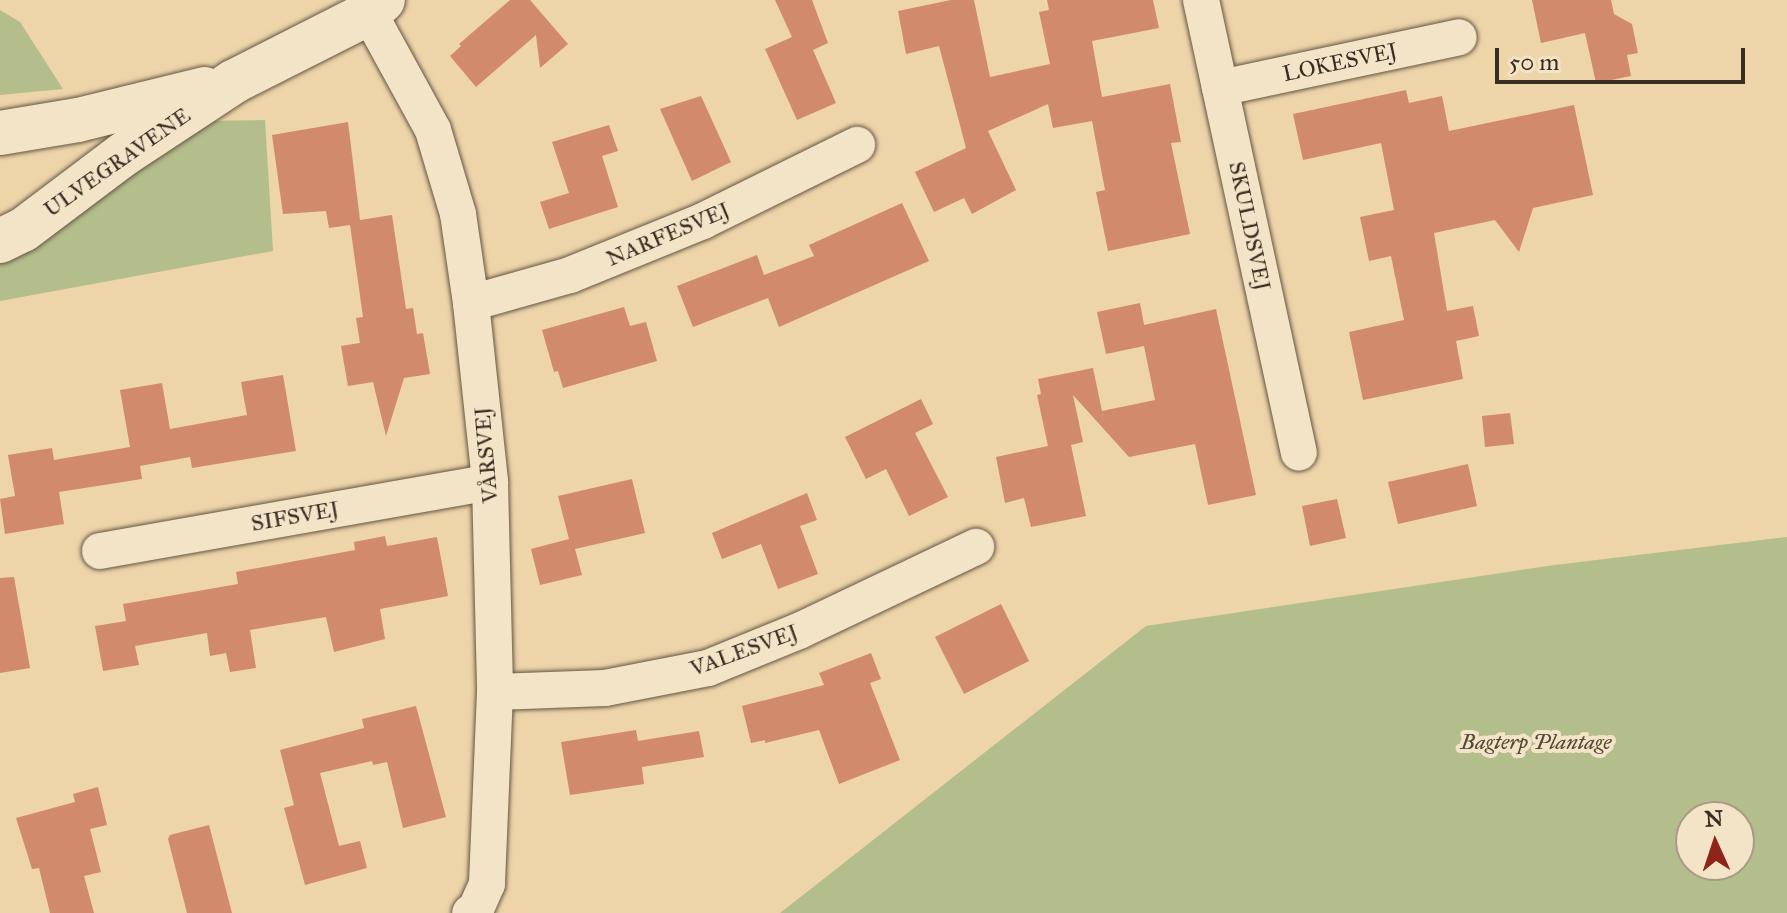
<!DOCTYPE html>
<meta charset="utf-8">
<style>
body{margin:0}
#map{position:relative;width:1787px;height:913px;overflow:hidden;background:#edd4a9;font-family:"IM FELL Great Primer",serif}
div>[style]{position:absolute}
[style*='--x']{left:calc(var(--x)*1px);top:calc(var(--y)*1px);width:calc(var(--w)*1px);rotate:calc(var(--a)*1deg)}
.green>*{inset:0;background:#b3be8c}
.building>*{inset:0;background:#d18a6c}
.roads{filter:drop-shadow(0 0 2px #655644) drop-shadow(0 0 2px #655644)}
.street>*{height:36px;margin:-18px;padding:0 18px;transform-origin:18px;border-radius:18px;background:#f3e3c7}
.secondary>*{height:44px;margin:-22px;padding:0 22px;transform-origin:22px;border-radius:22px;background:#f3e3c7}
span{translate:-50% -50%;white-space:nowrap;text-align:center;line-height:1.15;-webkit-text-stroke:8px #f3e3c7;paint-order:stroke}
.street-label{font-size:22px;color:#382c23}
.park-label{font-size:22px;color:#514938;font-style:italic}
.north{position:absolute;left:1675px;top:801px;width:80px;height:80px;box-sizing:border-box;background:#f3e3c7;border:2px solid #a89a85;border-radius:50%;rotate:357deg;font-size:22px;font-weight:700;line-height:32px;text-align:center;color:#382c23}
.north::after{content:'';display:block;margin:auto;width:28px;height:36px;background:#8f2418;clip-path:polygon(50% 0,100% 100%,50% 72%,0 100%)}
.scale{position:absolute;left:1495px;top:48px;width:250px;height:36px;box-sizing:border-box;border:4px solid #382c23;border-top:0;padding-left:10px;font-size:24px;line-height:28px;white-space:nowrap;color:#382c23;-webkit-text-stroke:6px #f3e3c7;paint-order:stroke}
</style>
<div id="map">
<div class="green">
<i style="clip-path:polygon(0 10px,20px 22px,63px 89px,0 95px)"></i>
<i style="clip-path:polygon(265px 120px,273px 251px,0 301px,0 255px,196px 121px)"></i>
<i style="clip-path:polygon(evenodd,1787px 537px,1787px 913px,780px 913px,1146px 626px,1547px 566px,1787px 537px,1691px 817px,1739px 817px,1739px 865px,1691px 865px,1691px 817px)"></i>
</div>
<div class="building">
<i style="clip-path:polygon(510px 0,530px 0,568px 44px,540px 68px,536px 35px,476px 87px,450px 56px,461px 46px,459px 44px)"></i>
<i style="clip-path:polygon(775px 0,812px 0,828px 43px,813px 50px,836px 103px,797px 120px,765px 49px,792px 37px)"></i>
<i style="clip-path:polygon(951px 0,974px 0,990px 77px,1050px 64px,1039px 12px,1049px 10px,1047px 0,1153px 0,1159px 28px,1092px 41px,1102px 97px,1170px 84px,1181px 142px,1171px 143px,1190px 234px,1108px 251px,1096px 192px,1105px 190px,1092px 121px,1053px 128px,1048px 104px,988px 131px,1016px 190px,972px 214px,964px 198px,934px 212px,915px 172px,966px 148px,939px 46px,906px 54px,898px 11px)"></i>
<i style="clip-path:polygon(1532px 0,1611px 0,1614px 14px,1632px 24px,1638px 53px,1627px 55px,1631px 76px,1596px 83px,1585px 33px,1541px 43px)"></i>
<i style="clip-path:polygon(1406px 90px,1409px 103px,1442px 96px,1449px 131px,1574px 105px,1593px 195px,1533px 208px,1519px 252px,1495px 220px,1434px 233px,1447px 311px,1473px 306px,1479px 336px,1456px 341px,1463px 379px,1363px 400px,1349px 332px,1404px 320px,1391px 256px,1369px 261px,1360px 217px,1394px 210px,1381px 143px,1303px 160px,1293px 114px)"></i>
<i style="clip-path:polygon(701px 96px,731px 162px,692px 181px,660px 109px)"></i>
<i style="clip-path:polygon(348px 122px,360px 220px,392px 215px,406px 309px,413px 308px,417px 334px,423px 333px,430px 374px,404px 378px,386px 436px,373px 382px,348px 386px,341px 346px,360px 343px,356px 318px,363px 317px,350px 225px,329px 228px,326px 211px,283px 214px,272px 135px)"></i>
<i style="clip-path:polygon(609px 125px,618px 151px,602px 156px,618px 207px,549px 229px,540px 202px,569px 193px,552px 142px)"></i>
<i style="clip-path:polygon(902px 203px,929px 261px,779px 327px,768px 298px,693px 327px,677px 286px,757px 255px,764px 275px,814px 256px,809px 245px)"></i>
<i style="clip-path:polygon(1140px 303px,1144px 325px,1216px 309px,1256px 495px,1208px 505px,1195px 444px,1129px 457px,1073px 395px,1083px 442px,1071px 445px,1086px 516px,1031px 527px,1024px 498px,1005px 503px,996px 457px,1048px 446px,1037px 395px,1041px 394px,1038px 379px,1093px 368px,1102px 411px,1155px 400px,1144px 346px,1106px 354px,1097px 312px)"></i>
<i style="clip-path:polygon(624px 307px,630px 326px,646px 322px,657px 361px,563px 388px,558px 371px,554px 372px,542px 330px)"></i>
<i style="clip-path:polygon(283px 375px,296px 451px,192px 468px,190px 457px,140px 466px,142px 479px,59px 492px,64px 524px,5px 534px,0 499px,15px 496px,8px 455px,52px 448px,54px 460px,130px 447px,120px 390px,162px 383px,170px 429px,247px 415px,241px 382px)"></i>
<i style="clip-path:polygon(921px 399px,933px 424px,915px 433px,948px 497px,909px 516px,886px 469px,866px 479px,845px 437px)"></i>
<i style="clip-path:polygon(1510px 413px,1514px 444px,1485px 447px,1482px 416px)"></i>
<i style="clip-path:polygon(1468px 464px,1477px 506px,1398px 524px,1388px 482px)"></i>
<i style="clip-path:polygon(632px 479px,645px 533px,575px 549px,582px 575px,540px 585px,531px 549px,569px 539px,558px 496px)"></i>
<i style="clip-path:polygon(807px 493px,817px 520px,800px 526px,818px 574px,778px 589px,761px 544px,722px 559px,712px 533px)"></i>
<i style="clip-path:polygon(1337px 499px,1346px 538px,1310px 546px,1302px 506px)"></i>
<i style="clip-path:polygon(385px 536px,387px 546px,437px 537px,448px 596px,380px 609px,385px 639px,334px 652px,326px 617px,250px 630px,256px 668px,230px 672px,226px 653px,210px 656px,207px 633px,135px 646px,139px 665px,103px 671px,95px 626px,126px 621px,123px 604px,238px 584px,236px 572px,355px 550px,354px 542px)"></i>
<i style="clip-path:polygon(14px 577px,30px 668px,0 673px,0 578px)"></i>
<i style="clip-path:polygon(1001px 604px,1029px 661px,964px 694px,935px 637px)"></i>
<i style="clip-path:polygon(871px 653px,881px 679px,870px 683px,900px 760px,839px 784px,819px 730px,765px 743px,765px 740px,751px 743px,742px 706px,824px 685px,819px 673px)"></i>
<i style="clip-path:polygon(416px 706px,446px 817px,403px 828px,387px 762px,373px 765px,372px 761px,320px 773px,339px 846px,360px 841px,367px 868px,305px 885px,284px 808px,294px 805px,280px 750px,364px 728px,362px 719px)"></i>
<i style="clip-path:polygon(636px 730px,638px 741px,699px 731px,704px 757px,642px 767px,644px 784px,570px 795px,561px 742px)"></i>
<i style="clip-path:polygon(98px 787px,107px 825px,90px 829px,101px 872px,84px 876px,94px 913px,50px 913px,39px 868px,32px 869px,16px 818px,75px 802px,73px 794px)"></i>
<i style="clip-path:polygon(209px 825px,232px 913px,187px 913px,168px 839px,170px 835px)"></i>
</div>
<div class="roads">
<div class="street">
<i style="--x:1201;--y:0;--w:463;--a:77.8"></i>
<i style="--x:369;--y:13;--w:133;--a:61.3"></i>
<i style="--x:433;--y:130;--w:88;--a:73.4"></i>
<i style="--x:458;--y:214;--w:90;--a:81.7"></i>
<i style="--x:471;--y:303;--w:180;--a:83.9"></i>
<i style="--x:490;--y:482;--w:210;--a:88.6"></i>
<i style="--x:495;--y:692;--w:192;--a:92.4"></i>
<i style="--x:487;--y:884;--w:27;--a:114"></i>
<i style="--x:476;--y:909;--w:7;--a:146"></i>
<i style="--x:1220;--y:88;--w:244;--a:-12"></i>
<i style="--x:471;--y:303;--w:103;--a:-15.8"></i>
<i style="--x:570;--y:275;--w:144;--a:-22.1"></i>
<i style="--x:703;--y:221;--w:172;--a:-26.3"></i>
<i style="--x:100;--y:551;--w:396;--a:-10"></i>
<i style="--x:495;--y:692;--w:110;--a:-2.1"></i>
<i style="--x:605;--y:688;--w:105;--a:-11"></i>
<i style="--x:708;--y:668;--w:100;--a:-22.2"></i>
<i style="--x:801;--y:630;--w:194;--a:-25.4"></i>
</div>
<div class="secondary">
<i style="--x:0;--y:133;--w:79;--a:-9.5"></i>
<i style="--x:78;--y:120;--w:130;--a:-13.8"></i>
<i style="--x:0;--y:241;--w:25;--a:-26"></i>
<i style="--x:23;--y:230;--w:126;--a:-37"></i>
<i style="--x:124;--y:154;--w:131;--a:-33.4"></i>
<i style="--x:233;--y:82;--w:153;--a:-26.9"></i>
<i style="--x:369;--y:13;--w:19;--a:-43"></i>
</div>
</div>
<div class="street-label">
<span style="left:1340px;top:62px;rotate:-12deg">LOKESVEJ</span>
<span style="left:117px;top:162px;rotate:-35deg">ULVEGRAVENE</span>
<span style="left:1250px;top:226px;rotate:78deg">SKULDSVEJ</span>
<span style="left:668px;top:234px;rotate:-23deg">NARFESVEJ</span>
<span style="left:486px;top:455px;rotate:-95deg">VÅRSVEJ</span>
<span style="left:295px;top:516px;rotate:-10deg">SIFSVEJ</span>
<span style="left:744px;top:650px;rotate:-20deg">VALESVEJ</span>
</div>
<div class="park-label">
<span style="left:1536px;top:742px">Bagterp Plantage</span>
</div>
<div class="north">N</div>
<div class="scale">50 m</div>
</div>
